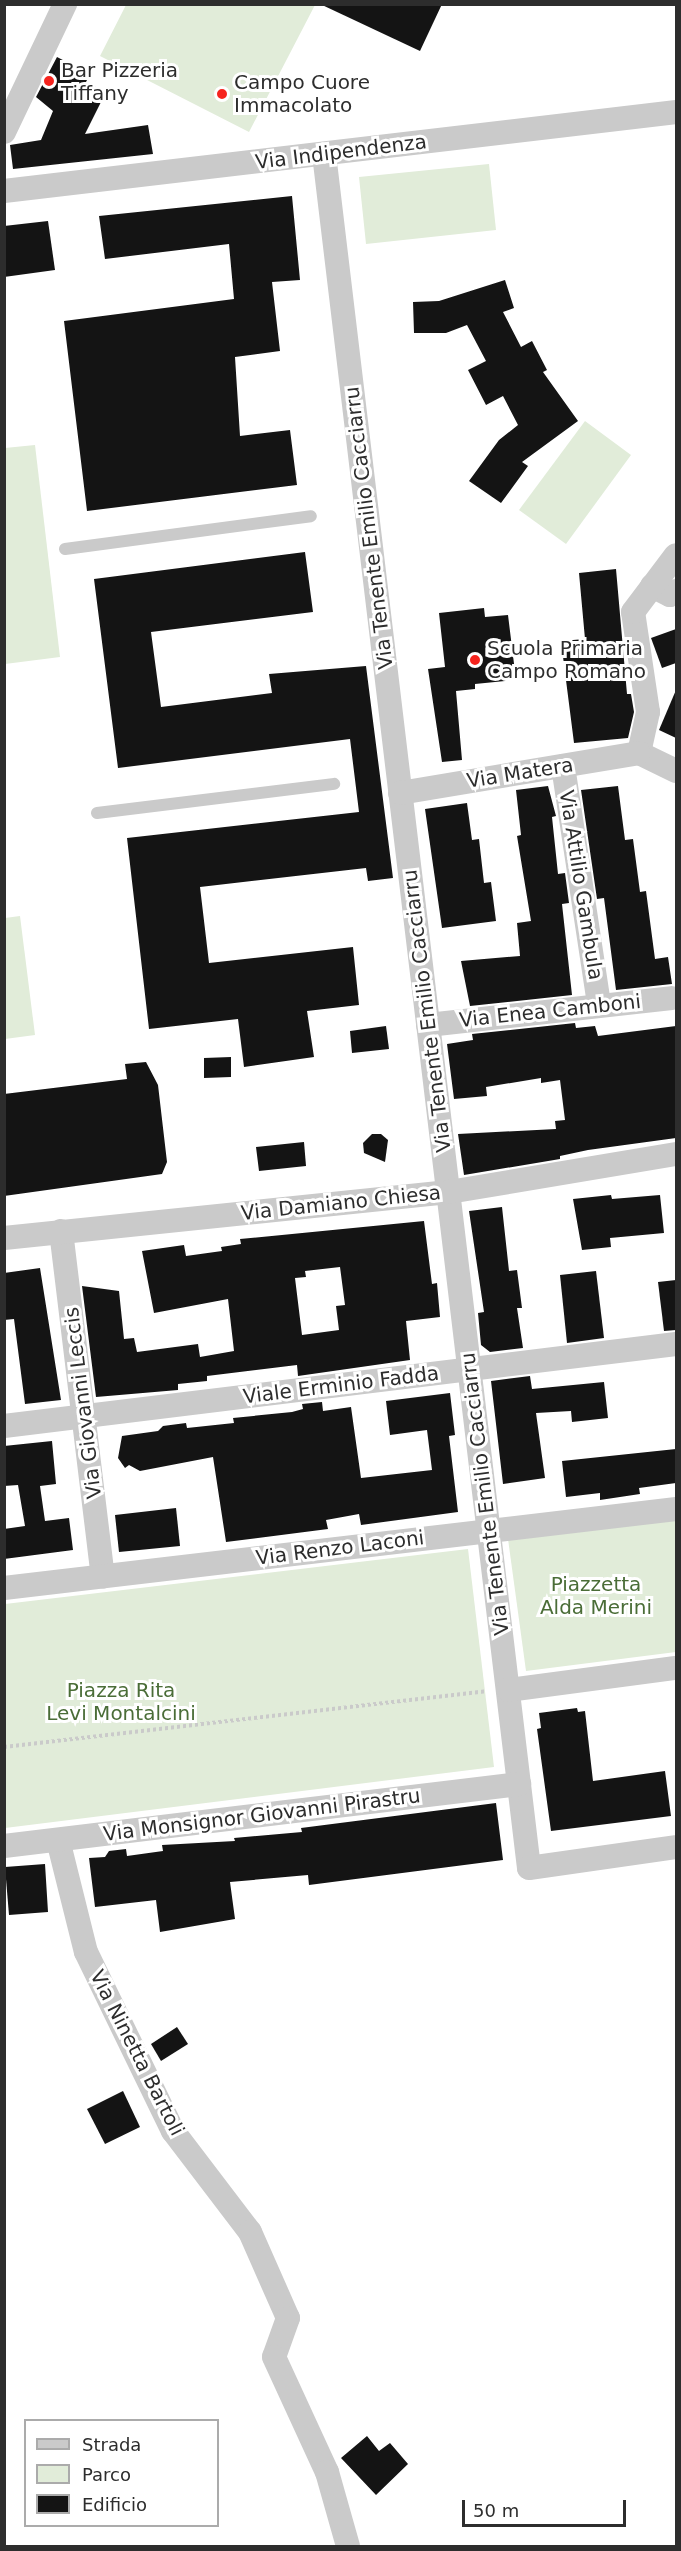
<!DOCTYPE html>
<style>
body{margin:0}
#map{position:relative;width:681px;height:2551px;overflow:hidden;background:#fff;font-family:"DejaVu Sans",sans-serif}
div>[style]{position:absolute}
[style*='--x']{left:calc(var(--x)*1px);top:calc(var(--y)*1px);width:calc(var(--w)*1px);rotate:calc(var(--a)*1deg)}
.green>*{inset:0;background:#e1ecd9}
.building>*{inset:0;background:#141414}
.path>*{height:4px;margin-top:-2px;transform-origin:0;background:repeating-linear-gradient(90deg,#cacaca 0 3px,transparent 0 6px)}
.lane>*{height:12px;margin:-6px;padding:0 6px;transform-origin:6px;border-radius:6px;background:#cacaca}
.street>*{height:24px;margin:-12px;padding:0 12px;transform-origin:12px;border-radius:12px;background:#cacaca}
.dots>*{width:16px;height:16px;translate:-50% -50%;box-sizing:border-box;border:3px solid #fff;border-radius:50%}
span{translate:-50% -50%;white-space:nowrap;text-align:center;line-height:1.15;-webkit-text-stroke:6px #fff;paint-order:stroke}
.poi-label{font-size:20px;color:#2d2d2d}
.left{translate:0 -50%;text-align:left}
.street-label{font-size:20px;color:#2d2d2d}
.park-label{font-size:20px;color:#4a6d37}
.frame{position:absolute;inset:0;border:6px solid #2d2d2d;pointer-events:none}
.legend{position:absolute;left:24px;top:2419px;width:195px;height:108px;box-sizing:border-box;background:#fff;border:2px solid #ababab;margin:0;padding:8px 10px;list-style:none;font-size:18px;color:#2d2d2d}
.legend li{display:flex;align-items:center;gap:12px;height:30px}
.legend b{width:30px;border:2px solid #ababab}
.scale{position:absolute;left:462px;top:2500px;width:164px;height:27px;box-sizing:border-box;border:3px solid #2d2d2d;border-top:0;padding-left:8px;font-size:18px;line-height:21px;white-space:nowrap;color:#2d2d2d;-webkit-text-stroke:4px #fff;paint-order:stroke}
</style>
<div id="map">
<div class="green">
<i style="clip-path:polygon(126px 5px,126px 4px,315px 5px,249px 132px,100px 56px)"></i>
<i style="clip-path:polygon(489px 164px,496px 230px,366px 244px,359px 177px)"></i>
<i style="clip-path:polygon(585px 421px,631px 455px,566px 544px,519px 510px)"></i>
<i style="clip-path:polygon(35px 445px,60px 657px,5px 664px,5px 448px)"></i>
<i style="clip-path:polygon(20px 916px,35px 1035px,5px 1039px,5px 918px)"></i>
<i style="clip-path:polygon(676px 1520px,676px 1652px,526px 1671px,508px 1539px)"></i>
<i style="clip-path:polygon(468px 1549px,494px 1767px,5px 1828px,5px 1604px)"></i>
</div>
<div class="building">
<i style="clip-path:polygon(320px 4px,442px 4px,420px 51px)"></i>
<i style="clip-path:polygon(57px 57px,90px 74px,86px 82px,106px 92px,85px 134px,148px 125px,153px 154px,13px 169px,10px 145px,41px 140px,53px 111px,36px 97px)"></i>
<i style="clip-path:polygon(292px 196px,300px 280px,272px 282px,280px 351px,235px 357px,240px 436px,290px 430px,297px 485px,87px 511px,64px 321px,234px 299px,229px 244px,105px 259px,99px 216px)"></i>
<i style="clip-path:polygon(48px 221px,55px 270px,4px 277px,4px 226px)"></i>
<i style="clip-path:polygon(505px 280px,514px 308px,503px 312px,521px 347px,532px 341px,547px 370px,543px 372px,578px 421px,522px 462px,528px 466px,501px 503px,469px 481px,499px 440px,518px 425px,503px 396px,486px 405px,468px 370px,486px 361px,467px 325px,446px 333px,414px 333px,413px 302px,439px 301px)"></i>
<i style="clip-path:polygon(305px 552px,313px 612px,151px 632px,161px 707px,272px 693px,269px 674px,366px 666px,393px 878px,368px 881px,366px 868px,200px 887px,209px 963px,353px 947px,359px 1005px,307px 1011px,314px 1057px,244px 1067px,238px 1019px,149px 1029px,127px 838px,359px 812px,350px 739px,118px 768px,94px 579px)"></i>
<i style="clip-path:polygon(616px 569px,627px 694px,631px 694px,634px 712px,628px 738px,574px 743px,561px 641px,585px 639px,579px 573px)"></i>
<i style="clip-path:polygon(484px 608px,485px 617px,508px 615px,516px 680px,475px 684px,475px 689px,456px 691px,462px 760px,442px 762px,428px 669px,445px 667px,439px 613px)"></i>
<i style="clip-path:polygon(676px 629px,676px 663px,662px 668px,651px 638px)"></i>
<i style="clip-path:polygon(676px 690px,676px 738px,659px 730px)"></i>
<i style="clip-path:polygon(548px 786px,556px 816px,552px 817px,558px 874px,565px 873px,569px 903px,562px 904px,572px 995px,470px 1006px,461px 961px,520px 956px,517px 923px,531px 921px,517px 836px,521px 835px,516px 790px)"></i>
<i style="clip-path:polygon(618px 786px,625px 840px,633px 839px,640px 892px,646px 891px,655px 959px,668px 957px,672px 984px,616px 990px,604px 898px,597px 899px,581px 790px)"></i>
<i style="clip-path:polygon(467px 803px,472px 840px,479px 839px,484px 883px,491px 882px,496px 921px,442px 928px,425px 809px)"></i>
<i style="clip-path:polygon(575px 1023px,576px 1028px,595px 1026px,598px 1036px,676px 1026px,676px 1138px,588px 1150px,560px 1156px,560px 1159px,464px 1175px,458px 1134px,556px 1129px,555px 1121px,565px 1120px,560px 1080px,541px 1083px,541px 1078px,486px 1087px,487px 1096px,454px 1099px,447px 1044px,473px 1040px,472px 1034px)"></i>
<i style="clip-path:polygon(386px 1026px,389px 1049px,352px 1053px,350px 1031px)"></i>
<i style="clip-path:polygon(231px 1057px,231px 1077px,204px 1078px,204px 1058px)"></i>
<i style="clip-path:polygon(146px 1062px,158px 1085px,167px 1162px,162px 1174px,4px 1196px,4px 1094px,127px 1079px,125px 1064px)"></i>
<i style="clip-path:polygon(372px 1134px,381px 1134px,388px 1140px,385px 1162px,364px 1153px,363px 1143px)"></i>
<i style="clip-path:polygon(304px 1142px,306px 1166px,259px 1171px,256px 1147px)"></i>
<i style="clip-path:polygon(611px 1195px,612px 1199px,660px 1195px,664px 1233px,610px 1238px,611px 1247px,582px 1250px,573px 1199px)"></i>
<i style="clip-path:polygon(502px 1207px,509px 1271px,517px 1270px,522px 1308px,517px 1308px,523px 1348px,490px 1352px,481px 1345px,478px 1313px,484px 1312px,469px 1211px)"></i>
<i style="clip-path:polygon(evenodd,424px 1221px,432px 1284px,437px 1283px,440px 1317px,406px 1321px,410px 1360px,298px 1376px,297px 1365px,207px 1376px,207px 1381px,178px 1384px,178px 1390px,96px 1397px,82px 1286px,119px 1291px,124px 1339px,134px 1338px,137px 1352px,198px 1344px,200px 1357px,234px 1351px,228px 1299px,154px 1313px,142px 1251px,184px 1245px,186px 1256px,222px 1251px,221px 1247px,241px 1244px,240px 1239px,424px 1221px,340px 1267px,345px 1305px,336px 1306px,339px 1330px,302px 1335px,295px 1278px,306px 1277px,305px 1271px,340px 1267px)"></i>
<i style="clip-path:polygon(40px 1268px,61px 1400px,25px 1404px,14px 1319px,4px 1320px,4px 1273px)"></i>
<i style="clip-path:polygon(596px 1271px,604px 1338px,567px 1343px,560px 1275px)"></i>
<i style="clip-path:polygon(676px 1280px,676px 1330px,664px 1331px,658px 1282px)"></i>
<i style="clip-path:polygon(530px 1376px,532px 1389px,604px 1382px,608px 1418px,572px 1422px,571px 1411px,536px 1413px,545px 1478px,503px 1484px,491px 1381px)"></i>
<i style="clip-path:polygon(450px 1393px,455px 1435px,449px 1436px,458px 1512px,361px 1525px,359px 1514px,326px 1520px,328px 1529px,226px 1542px,213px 1457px,140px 1471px,129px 1465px,125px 1468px,118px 1458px,122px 1436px,158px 1431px,163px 1426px,186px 1423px,187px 1428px,234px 1423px,233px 1418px,292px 1412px,303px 1409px,302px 1404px,322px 1402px,323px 1411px,351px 1407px,361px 1478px,432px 1470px,427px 1430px,390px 1435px,386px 1401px)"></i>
<i style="clip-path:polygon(52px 1441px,56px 1484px,40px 1486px,45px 1521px,69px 1518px,73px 1550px,4px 1559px,4px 1529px,25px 1526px,18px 1485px,4px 1486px,4px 1446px)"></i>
<i style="clip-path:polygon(676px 1449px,676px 1483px,639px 1488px,640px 1494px,600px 1500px,600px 1493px,566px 1497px,562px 1461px)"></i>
<i style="clip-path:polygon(176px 1508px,180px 1546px,119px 1552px,115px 1515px)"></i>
<i style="clip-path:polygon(577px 1708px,578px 1712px,585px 1711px,593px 1781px,665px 1771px,671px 1816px,551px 1831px,537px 1729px,541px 1728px,539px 1713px)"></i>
<i style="clip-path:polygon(496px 1803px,503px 1860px,309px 1885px,308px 1875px,230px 1882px,235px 1919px,160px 1932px,156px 1900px,95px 1907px,89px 1858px,105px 1857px,109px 1851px,126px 1849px,127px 1856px,163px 1851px,162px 1845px,235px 1841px,234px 1838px,302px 1832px,301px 1828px)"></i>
<i style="clip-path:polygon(45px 1864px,48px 1912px,9px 1915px,5px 1867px)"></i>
<i style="clip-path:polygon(177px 2027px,188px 2044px,161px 2061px,151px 2044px)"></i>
<i style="clip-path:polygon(123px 2091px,140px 2127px,105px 2144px,87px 2109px)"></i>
<i style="clip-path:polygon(367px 2436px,379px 2451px,390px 2443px,408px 2464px,376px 2495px,341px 2458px)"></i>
</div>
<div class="path">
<i style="--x:4;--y:1747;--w:485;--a:-6.6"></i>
</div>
<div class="lane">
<i style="--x:65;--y:549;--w:248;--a:-7.6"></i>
<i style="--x:97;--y:813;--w:239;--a:-7"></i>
</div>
<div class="street">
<i style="--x:4;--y:132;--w:142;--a:-64.5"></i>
<i style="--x:324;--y:154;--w:1726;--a:83.18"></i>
<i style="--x:529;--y:1868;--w:148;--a:-8.1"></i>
<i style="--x:4;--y:191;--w:677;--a:-6.7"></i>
<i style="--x:652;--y:586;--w:20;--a:27"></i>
<i style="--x:670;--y:595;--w:7;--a:-34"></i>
<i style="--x:639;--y:753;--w:42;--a:-77.6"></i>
<i style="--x:648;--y:712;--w:101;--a:-98.5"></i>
<i style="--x:633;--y:612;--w:71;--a:-53"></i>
<i style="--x:639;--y:753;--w:41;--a:25.9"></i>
<i style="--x:563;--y:766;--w:242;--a:81.4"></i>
<i style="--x:400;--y:793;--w:242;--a:-9.5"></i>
<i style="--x:428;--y:1025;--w:245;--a:-6.3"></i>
<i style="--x:61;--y:1231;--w:348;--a:83.1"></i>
<i style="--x:4;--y:1238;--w:447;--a:-5.9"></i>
<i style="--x:449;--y:1192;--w:230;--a:-9.5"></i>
<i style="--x:4;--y:1426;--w:677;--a:-6.96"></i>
<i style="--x:4;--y:1588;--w:677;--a:-6.7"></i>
<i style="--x:508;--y:1690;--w:169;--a:-7.5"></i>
<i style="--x:58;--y:1840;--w:115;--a:76"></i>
<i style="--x:86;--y:1952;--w:199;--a:64.1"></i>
<i style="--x:173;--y:2131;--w:127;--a:52.7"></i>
<i style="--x:250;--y:2232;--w:94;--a:66.2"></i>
<i style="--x:288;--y:2318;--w:41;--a:109.7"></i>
<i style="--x:274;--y:2357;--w:127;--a:65.3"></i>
<i style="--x:327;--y:2472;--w:77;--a:74.2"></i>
<i style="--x:4;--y:1846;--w:519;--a:-6.86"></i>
</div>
<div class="dots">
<i style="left:49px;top:81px;background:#f6241e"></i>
<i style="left:222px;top:94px;background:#f6241e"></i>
<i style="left:475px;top:660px;background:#f6241e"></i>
</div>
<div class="poi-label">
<span class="left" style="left:61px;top:82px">Bar Pizzeria<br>Tiffany</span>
<span class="left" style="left:234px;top:94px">Campo Cuore<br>Immacolato</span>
<span class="left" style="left:487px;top:660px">Scuola Primaria<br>Campo Romano</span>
</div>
<div class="street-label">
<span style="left:341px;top:152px;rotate:-7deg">Via Indipendenza</span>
<span style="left:369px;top:528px;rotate:-97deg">Via Tenente Emilio Cacciarru</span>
<span style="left:520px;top:773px;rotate:-9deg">Via Matera</span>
<span style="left:581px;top:885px;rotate:81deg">Via Attilio Gambula</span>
<span style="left:427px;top:1011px;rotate:-97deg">Via Tenente Emilio Cacciarru</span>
<span style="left:550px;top:1011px;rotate:-6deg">Via Enea Camboni</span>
<span style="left:341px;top:1203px;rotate:-6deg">Via Damiano Chiesa</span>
<span style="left:341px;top:1385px;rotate:-7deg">Viale Erminio Fadda</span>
<span style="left:83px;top:1403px;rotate:-97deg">Via Giovanni Leccis</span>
<span style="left:485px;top:1494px;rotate:-97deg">Via Tenente Emilio Cacciarru</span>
<span style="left:340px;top:1548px;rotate:-7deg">Via Renzo Laconi</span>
<span style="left:262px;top:1815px;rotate:-7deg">Via Monsignor Giovanni Pirastru</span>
<span style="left:137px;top:2053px;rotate:63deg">Via Ninetta Bartoli</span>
</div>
<div class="park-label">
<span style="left:596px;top:1596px">Piazzetta<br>Alda Merini</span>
<span style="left:121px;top:1702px">Piazza Rita<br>Levi Montalcini</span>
</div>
<div class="frame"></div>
<ul class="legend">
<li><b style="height:8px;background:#cacaca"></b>Strada</li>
<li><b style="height:16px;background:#e1ecd9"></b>Parco</li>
<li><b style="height:16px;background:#141414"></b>Edificio</li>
</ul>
<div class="scale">50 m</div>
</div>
